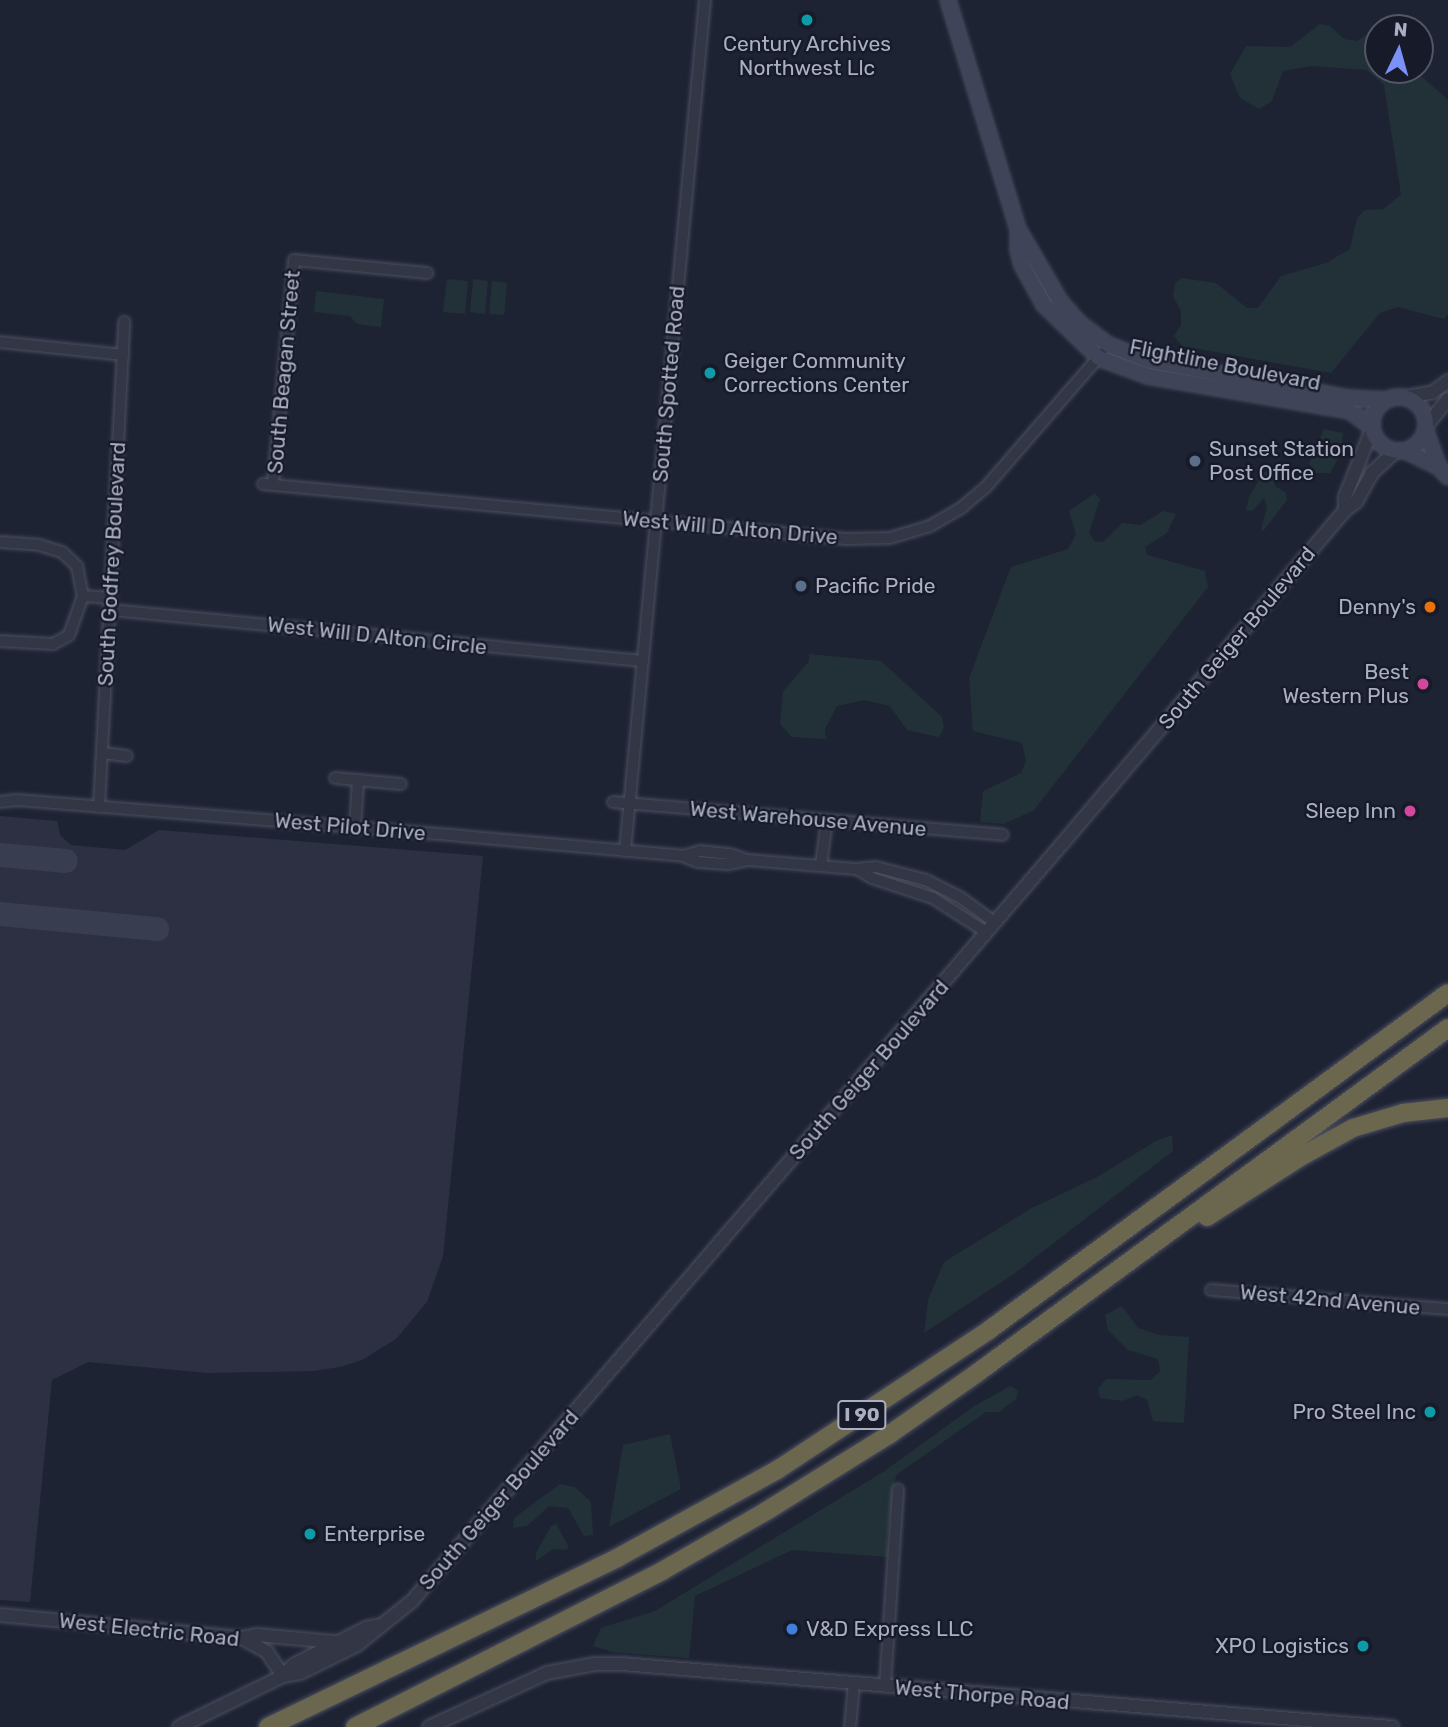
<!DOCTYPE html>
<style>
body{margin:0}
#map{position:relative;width:1448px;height:1727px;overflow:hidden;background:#1e2334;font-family:Rubik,sans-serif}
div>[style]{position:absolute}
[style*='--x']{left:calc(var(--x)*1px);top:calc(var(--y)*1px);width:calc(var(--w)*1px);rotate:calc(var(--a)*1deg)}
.airport>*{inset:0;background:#2c3042}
.green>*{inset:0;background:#213137}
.taxiway>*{height:24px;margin:-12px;padding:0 12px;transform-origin:12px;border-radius:12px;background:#383e50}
.roads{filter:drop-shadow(0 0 2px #4c5061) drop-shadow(0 0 2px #4c5061)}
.minor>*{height:10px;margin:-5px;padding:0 5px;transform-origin:5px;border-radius:5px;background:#323645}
.tertiary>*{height:12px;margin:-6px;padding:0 6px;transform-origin:6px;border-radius:6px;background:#323645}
.secondary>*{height:14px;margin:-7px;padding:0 7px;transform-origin:7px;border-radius:7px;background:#404458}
.secondary>.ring{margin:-7px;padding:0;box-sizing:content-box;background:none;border:14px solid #404458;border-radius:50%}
.motorway>*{height:18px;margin:-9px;padding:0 9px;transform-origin:9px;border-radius:9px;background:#6b664e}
.dots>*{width:19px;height:19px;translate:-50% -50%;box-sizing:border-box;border:4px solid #171b29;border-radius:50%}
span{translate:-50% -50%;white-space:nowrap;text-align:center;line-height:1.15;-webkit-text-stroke:5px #171b29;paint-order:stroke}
.shield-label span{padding:2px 5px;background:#171b29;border:2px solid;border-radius:5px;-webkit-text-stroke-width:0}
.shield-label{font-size:19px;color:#abafc3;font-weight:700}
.poi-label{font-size:21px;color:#abafc3}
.left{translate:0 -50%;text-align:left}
.right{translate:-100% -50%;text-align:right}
.street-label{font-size:21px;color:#abafc3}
.north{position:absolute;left:1364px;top:14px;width:70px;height:70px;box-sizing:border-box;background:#171b29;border:2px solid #525667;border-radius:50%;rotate:5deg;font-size:19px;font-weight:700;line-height:28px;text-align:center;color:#abafc3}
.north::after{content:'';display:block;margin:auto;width:24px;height:32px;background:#7b91f7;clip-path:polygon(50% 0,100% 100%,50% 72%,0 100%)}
</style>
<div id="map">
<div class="airport">
<i style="clip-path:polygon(0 816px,57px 821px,60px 835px,71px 845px,125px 850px,159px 830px,483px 856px,443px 1256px,427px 1302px,396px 1339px,362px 1360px,340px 1367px,313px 1371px,209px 1373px,88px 1362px,52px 1380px,30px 1602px,0 1600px)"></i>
</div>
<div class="green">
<i style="clip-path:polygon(1320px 24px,1330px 26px,1344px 39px,1357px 41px,1370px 32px,1378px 38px,1378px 70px,1414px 70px,1448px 100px,1448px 314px,1444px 319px,1398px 307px,1380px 313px,1331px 373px,1182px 346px,1174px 336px,1181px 325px,1181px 311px,1173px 296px,1175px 283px,1182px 278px,1216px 283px,1247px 308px,1258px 308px,1281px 276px,1326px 263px,1350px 249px,1357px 218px,1365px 210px,1383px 209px,1401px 195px,1384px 85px,1367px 70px,1311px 66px,1283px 71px,1272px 101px,1259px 109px,1240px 98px,1230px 74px,1246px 46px,1290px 47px)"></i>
<i style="clip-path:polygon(447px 279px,468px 281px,465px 314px,443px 312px)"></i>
<i style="clip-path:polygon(473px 279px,488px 281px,485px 314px,470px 312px)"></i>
<i style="clip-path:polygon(492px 281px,507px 283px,504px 315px,489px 314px)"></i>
<i style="clip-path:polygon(316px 291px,384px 299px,381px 327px,357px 324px,350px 316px,314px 312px)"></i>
<i style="clip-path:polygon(1324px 429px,1343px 433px,1341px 453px,1330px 473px,1315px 473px,1309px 463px)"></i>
<i style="clip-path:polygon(1272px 470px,1275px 486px,1286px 493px,1287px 500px,1264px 530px,1261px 530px,1267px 507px,1264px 498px,1252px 511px,1246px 510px,1249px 497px,1264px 472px)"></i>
<i style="clip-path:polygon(1095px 493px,1100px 499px,1089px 532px,1094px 541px,1103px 542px,1122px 523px,1141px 525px,1163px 511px,1176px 514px,1167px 533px,1145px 547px,1147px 555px,1205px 571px,1208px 587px,1034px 810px,1004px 824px,980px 822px,983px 791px,1021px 773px,1026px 761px,1022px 743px,973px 731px,969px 678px,1011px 567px,1068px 549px,1076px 534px,1069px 511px)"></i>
<i style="clip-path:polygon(809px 654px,881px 661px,942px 717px,944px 727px,939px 737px,907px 730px,890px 706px,864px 700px,837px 706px,825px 729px,826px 739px,792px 737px,780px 724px,783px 692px,809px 661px)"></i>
<i style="clip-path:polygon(1172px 1135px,1173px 1151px,1015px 1273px,924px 1333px,928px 1300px,944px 1262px,1030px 1209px,1097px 1177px,1156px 1141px)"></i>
<i style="clip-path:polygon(1122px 1306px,1138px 1328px,1160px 1335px,1189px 1337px,1184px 1423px,1153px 1421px,1147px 1400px,1137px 1395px,1123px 1401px,1100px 1398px,1098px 1389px,1106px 1379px,1151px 1380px,1160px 1371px,1158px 1359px,1128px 1350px,1108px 1330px,1105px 1315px)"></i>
<i style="clip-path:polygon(1010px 1386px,1018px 1390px,1016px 1399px,999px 1412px,986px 1412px,896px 1475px,887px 1538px,888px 1557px,792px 1550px,695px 1596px,689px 1658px,612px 1652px,593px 1646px,601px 1628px,655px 1611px,883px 1472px,973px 1407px)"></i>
<i style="clip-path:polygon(670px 1434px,681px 1489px,609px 1527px,623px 1445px)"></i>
<i style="clip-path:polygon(560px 1484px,575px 1487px,591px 1502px,593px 1535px,584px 1536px,568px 1508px,549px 1506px,527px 1526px,513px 1528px,514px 1518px)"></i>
<i style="clip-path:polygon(556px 1524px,569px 1547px,566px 1550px,553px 1549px,536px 1561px,536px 1553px,551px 1526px)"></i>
</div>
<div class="taxiway">
<i style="--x:0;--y:855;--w:66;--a:5.2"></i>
<i style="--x:0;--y:914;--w:158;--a:5.5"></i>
</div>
<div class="roads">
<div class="minor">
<i style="--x:0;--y:342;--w:124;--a:6"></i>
<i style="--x:263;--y:484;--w:586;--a:5.39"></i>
<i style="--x:846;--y:539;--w:44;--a:-1.3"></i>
<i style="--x:890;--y:538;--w:42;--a:-16.7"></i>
<i style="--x:930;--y:526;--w:36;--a:-30"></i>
<i style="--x:961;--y:508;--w:33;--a:-40"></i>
<i style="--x:986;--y:487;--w:177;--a:-49.1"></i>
<i style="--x:273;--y:484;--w:225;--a:-84.6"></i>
<i style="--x:294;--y:260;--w:134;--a:5.6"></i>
<i style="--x:0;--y:542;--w:39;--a:4"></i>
<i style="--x:39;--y:545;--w:24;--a:17"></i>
<i style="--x:62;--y:552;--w:21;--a:43"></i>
<i style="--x:77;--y:566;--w:31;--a:79"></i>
<i style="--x:111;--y:610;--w:534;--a:5.48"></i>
<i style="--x:0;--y:641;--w:53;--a:3.2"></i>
<i style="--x:53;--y:644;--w:18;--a:-29"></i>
<i style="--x:69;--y:635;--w:41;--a:-70.3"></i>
<i style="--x:83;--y:596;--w:28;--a:4"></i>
<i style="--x:103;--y:753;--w:24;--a:7"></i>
<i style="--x:335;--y:778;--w:66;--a:5.2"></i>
<i style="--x:0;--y:802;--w:17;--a:-7"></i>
<i style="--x:17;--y:800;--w:445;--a:4.6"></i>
<i style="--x:461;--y:836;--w:223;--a:5.1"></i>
<i style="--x:683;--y:856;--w:16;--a:22"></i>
<i style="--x:698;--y:862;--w:31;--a:4"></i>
<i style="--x:729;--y:864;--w:19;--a:-12"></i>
<i style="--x:748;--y:860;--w:108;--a:4.8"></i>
<i style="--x:856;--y:869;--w:20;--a:-6"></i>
<i style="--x:876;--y:867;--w:52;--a:14.6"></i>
<i style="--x:926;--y:880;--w:38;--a:27"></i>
<i style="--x:960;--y:897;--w:42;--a:36.3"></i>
<i style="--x:613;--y:802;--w:391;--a:4.8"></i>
<i style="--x:99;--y:807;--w:486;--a:-87"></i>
<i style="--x:355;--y:828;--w:48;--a:-86.4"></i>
<i style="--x:625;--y:851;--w:855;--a:-84.63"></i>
<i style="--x:683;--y:856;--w:18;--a:-16"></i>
<i style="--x:700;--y:851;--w:30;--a:6"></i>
<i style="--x:730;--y:854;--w:18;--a:19"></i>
<i style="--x:821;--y:866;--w:46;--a:-82.6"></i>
<i style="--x:857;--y:869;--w:17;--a:31"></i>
<i style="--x:872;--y:878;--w:64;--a:18.2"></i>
<i style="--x:933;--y:898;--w:63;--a:32.7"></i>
<i style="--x:1211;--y:1290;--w:238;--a:4.6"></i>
<i style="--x:885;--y:1686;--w:197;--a:-86.2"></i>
<i style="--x:850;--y:1727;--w:43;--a:-84.7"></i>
</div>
<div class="tertiary">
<i style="--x:1406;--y:397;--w:27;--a:-10"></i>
<i style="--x:1433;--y:392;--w:19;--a:-36"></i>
<i style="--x:1427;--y:425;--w:33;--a:-51"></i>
<i style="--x:1345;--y:510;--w:13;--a:-90"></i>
<i style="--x:1345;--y:497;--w:73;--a:-68.3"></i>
<i style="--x:0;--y:1615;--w:243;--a:5.4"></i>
<i style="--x:242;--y:1638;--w:29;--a:29"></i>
<i style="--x:267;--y:1652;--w:29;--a:56"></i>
<i style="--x:242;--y:1638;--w:15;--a:-11"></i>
<i style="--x:257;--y:1635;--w:78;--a:5.1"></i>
<i style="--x:283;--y:1675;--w:16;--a:-43"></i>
<i style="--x:295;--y:1664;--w:80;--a:-26.9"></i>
<i style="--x:366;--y:1628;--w:15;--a:-11"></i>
<i style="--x:179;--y:1727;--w:116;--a:-26.1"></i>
<i style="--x:283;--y:1676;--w:17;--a:-10"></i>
<i style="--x:300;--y:1673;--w:64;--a:-26.2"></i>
<i style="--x:357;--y:1645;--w:70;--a:-38.7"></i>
<i style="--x:412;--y:1601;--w:998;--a:-49.35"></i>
<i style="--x:1062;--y:844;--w:438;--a:-49.7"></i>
<i style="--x:1345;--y:510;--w:14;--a:-36"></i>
<i style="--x:1356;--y:502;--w:33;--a:-61"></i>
<i style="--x:1372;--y:473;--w:33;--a:-43"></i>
<i style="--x:429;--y:1727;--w:130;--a:-24.6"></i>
<i style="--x:547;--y:1673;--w:49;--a:-10.6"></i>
<i style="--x:595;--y:1664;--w:27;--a:0"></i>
<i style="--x:622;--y:1664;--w:773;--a:4.68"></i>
</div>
<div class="secondary">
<i style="--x:948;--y:0;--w:239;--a:73"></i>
<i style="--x:1018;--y:229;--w:83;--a:59.7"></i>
<i style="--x:1060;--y:301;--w:28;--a:49"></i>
<i style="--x:1078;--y:322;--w:39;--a:37"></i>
<i style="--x:1109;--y:345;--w:41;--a:21.5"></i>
<i style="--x:1147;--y:360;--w:205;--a:10.7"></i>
<i style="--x:1348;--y:398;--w:37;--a:3"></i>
<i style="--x:1018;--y:229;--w:21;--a:90"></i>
<i style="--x:1018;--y:250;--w:16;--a:75"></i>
<i style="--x:1022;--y:265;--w:46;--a:61.2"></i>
<i style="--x:1044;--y:305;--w:76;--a:43.9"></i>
<i style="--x:1099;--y:358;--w:52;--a:20.2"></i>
<i style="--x:1148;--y:376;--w:205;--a:9.8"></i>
<i style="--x:1350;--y:411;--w:26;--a:37"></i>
<i class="ring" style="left:1372px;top:397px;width:40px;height:40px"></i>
<i style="--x:1426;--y:432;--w:37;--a:70"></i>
<i style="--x:1439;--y:467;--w:13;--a:48"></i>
<i style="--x:1406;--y:451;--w:37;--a:26"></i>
</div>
<div class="motorway">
<i style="--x:1207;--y:1217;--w:113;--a:-32.7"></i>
<i style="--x:1302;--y:1156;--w:58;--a:-28.8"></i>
<i style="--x:1353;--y:1128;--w:52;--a:-16.7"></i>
<i style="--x:1403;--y:1113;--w:45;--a:-6.3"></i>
<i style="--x:268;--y:1727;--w:388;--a:-25.8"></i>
<i style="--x:617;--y:1558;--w:183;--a:-28.8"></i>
<i style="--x:777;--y:1470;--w:254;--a:-33.4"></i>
<i style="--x:989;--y:1330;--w:569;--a:-36.29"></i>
<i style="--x:355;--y:1727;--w:344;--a:-26.9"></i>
<i style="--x:662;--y:1571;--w:122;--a:-29.9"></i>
<i style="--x:768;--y:1510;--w:144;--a:-31.9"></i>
<i style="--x:890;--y:1434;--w:106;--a:-35"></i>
<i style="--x:977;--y:1373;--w:584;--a:-36.22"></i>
</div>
</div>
<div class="dots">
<i style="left:807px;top:20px;background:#0f9aa8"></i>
<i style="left:710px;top:373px;background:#0f9aa8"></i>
<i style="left:1195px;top:461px;background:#5c6f8a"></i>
<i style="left:801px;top:586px;background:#5c6f8a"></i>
<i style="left:1430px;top:607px;background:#e8710a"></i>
<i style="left:1423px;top:684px;background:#d1479c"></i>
<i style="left:1410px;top:811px;background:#d1479c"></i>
<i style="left:1430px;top:1412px;background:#0f9aa8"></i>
<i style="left:310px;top:1534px;background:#0f9aa8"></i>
<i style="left:792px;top:1629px;background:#3f7fe0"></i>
<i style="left:1363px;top:1646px;background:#0f9aa8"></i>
</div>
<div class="shield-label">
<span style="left:862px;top:1415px">I 90</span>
</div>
<div class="poi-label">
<span style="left:807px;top:56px">Century Archives<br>Northwest Llc</span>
<span class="left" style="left:724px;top:373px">Geiger Community<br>Corrections Center</span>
<span class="left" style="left:1209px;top:461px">Sunset Station<br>Post Office</span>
<span class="left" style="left:815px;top:586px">Pacific Pride</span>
<span class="right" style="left:1416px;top:607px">Denny's</span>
<span class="right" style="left:1409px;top:684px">Best<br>Western Plus</span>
<span class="right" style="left:1396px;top:811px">Sleep Inn</span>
<span class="right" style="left:1416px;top:1412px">Pro Steel Inc</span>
<span class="left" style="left:324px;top:1534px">Enterprise</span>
<span class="left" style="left:806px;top:1629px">V&amp;D Express LLC</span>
<span class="right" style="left:1349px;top:1646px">XPO Logistics</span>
</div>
<div class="street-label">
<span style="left:1225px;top:365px;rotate:11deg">Flightline Boulevard</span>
<span style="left:284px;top:372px;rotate:-85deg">South Beagan Street</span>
<span style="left:669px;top:384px;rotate:-85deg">South Spotted Road</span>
<span style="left:730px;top:528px;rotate:5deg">West Will D Alton Drive</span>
<span style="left:112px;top:564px;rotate:-87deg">South Godfrey Boulevard</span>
<span style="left:377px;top:636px;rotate:6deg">West Will D Alton Circle</span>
<span style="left:1237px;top:638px;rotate:-50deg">South Geiger Boulevard</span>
<span style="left:808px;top:819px;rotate:5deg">West Warehouse Avenue</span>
<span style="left:350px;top:827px;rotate:5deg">West Pilot Drive</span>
<span style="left:869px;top:1070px;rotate:-49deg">South Geiger Boulevard</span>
<span style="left:1330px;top:1300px;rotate:5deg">West 42nd Avenue</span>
<span style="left:499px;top:1500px;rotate:-49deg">South Geiger Boulevard</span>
<span style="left:149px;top:1630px;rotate:6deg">West Electric Road</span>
<span style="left:982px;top:1695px;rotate:5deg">West Thorpe Road</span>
</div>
<div class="north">N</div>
</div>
